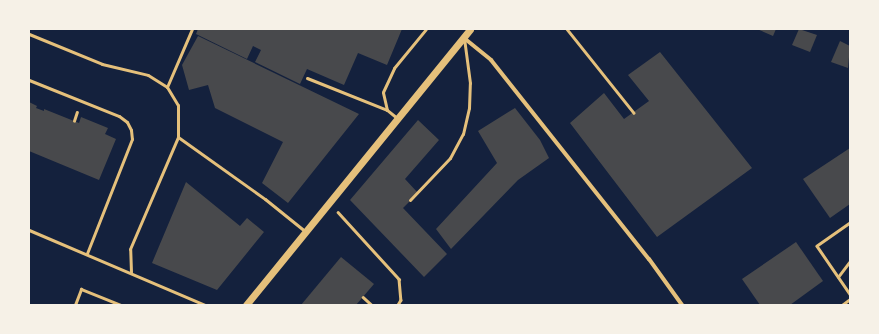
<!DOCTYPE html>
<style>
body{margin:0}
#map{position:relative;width:879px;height:334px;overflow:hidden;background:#14213d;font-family:Inter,sans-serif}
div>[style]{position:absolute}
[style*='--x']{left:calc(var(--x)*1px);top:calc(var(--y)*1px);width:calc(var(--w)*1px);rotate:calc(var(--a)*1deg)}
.building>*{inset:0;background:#48494c}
.path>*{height:2.5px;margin:-1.25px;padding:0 1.25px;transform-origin:1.25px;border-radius:1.25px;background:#e5c07b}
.service>*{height:3px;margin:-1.5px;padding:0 1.5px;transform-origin:1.5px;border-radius:1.5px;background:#e5c07b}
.minor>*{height:4px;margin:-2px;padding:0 2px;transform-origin:2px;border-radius:2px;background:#e5c07b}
.tertiary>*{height:7px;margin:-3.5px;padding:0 3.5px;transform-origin:3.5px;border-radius:3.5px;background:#e5c07b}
span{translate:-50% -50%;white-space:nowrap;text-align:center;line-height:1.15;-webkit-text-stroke:4px #f6f1e7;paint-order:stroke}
.frame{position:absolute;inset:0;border:30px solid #f6f1e7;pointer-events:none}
</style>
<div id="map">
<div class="building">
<i style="clip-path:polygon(198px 29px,402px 29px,387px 65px,358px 53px,344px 85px,307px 69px,300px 84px,255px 62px,261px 50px,253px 46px,247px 59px,196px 34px)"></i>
<i style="clip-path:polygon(757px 29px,776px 29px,773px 36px)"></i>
<i style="clip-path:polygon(799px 29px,817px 35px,810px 52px,792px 45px)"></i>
<i style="clip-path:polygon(198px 36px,359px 114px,288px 203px,262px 183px,283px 142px,215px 108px,208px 85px,189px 90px,182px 65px)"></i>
<i style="clip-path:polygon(840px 41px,850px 46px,848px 68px,831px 62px)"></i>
<i style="clip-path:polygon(660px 52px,752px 168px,657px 237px,570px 123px,604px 93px,624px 119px,649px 101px,628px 75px)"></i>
<i style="clip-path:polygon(29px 102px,37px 106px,36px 108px,44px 111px,44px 109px,79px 123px,81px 117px,108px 128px,105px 134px,116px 139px,99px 180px,29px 151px)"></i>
<i style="clip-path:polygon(515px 108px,540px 140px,549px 158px,518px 180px,451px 249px,436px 229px,497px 163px,478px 131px)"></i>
<i style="clip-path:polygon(418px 120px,439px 140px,405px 179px,418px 193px,403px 208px,447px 254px,424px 277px,350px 200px)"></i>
<i style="clip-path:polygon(850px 148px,850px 204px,830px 218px,803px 179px)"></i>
<i style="clip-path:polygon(186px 182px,240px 226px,247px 218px,264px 232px,217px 290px,152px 263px)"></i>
<i style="clip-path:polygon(796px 242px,823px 281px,790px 305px,760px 305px,742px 279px)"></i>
<i style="clip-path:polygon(341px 257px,374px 284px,356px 305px,301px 305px)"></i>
</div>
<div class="path">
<i style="--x:567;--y:29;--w:107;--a:51.4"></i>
<i style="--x:74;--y:121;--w:9;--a:-72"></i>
<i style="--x:338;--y:212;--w:91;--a:47.7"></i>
<i style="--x:399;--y:279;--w:21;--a:85"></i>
<i style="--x:401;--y:300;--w:6;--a:121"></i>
<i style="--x:850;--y:223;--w:40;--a:145.1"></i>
<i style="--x:817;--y:246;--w:58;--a:55.5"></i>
<i style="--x:838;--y:277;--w:20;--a:-53"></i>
<i style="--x:363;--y:297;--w:12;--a:42"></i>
<i style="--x:75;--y:305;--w:17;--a:-69"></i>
<i style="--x:81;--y:289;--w:43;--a:21.8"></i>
<i style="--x:842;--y:305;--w:10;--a:-37"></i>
</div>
<div class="service">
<i style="--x:29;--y:34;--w:79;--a:22.3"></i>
<i style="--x:102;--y:64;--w:47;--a:13.4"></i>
<i style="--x:148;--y:75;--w:22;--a:32"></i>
<i style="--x:167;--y:87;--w:21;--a:59"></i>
<i style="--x:178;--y:105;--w:32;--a:90"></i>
<i style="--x:307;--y:78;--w:86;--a:21.8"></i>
<i style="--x:29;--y:80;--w:97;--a:21.8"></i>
<i style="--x:119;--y:116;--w:10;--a:37"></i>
<i style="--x:127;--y:122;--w:9;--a:63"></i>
<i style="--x:131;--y:130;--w:9;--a:84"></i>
<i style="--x:132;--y:139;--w:123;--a:111.5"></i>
<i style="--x:167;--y:87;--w:63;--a:-66.7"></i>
<i style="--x:397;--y:118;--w:13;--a:-141"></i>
<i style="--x:387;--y:110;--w:18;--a:-103"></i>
<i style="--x:383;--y:92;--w:26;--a:-65"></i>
<i style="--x:394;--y:68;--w:50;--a:-50.6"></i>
<i style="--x:410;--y:200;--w:58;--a:-46.4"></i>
<i style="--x:450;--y:158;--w:27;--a:-62"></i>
<i style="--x:463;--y:134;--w:27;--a:-77"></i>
<i style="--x:469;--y:108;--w:25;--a:-88"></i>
<i style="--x:470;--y:83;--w:45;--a:-97.6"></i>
<i style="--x:29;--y:230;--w:191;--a:23.1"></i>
<i style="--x:131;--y:272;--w:23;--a:-92"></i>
<i style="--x:130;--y:249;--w:122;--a:-66.8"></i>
<i style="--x:178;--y:137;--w:107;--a:35.5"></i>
<i style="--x:265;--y:199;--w:53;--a:38.8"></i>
</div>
<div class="minor">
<i style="--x:464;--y:38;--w:35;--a:39"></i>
<i style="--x:491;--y:60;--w:254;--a:51.6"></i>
<i style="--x:649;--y:259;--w:57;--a:54.3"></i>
</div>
<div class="tertiary">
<i style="--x:246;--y:305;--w:355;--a:-50.9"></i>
</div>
<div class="frame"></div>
</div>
